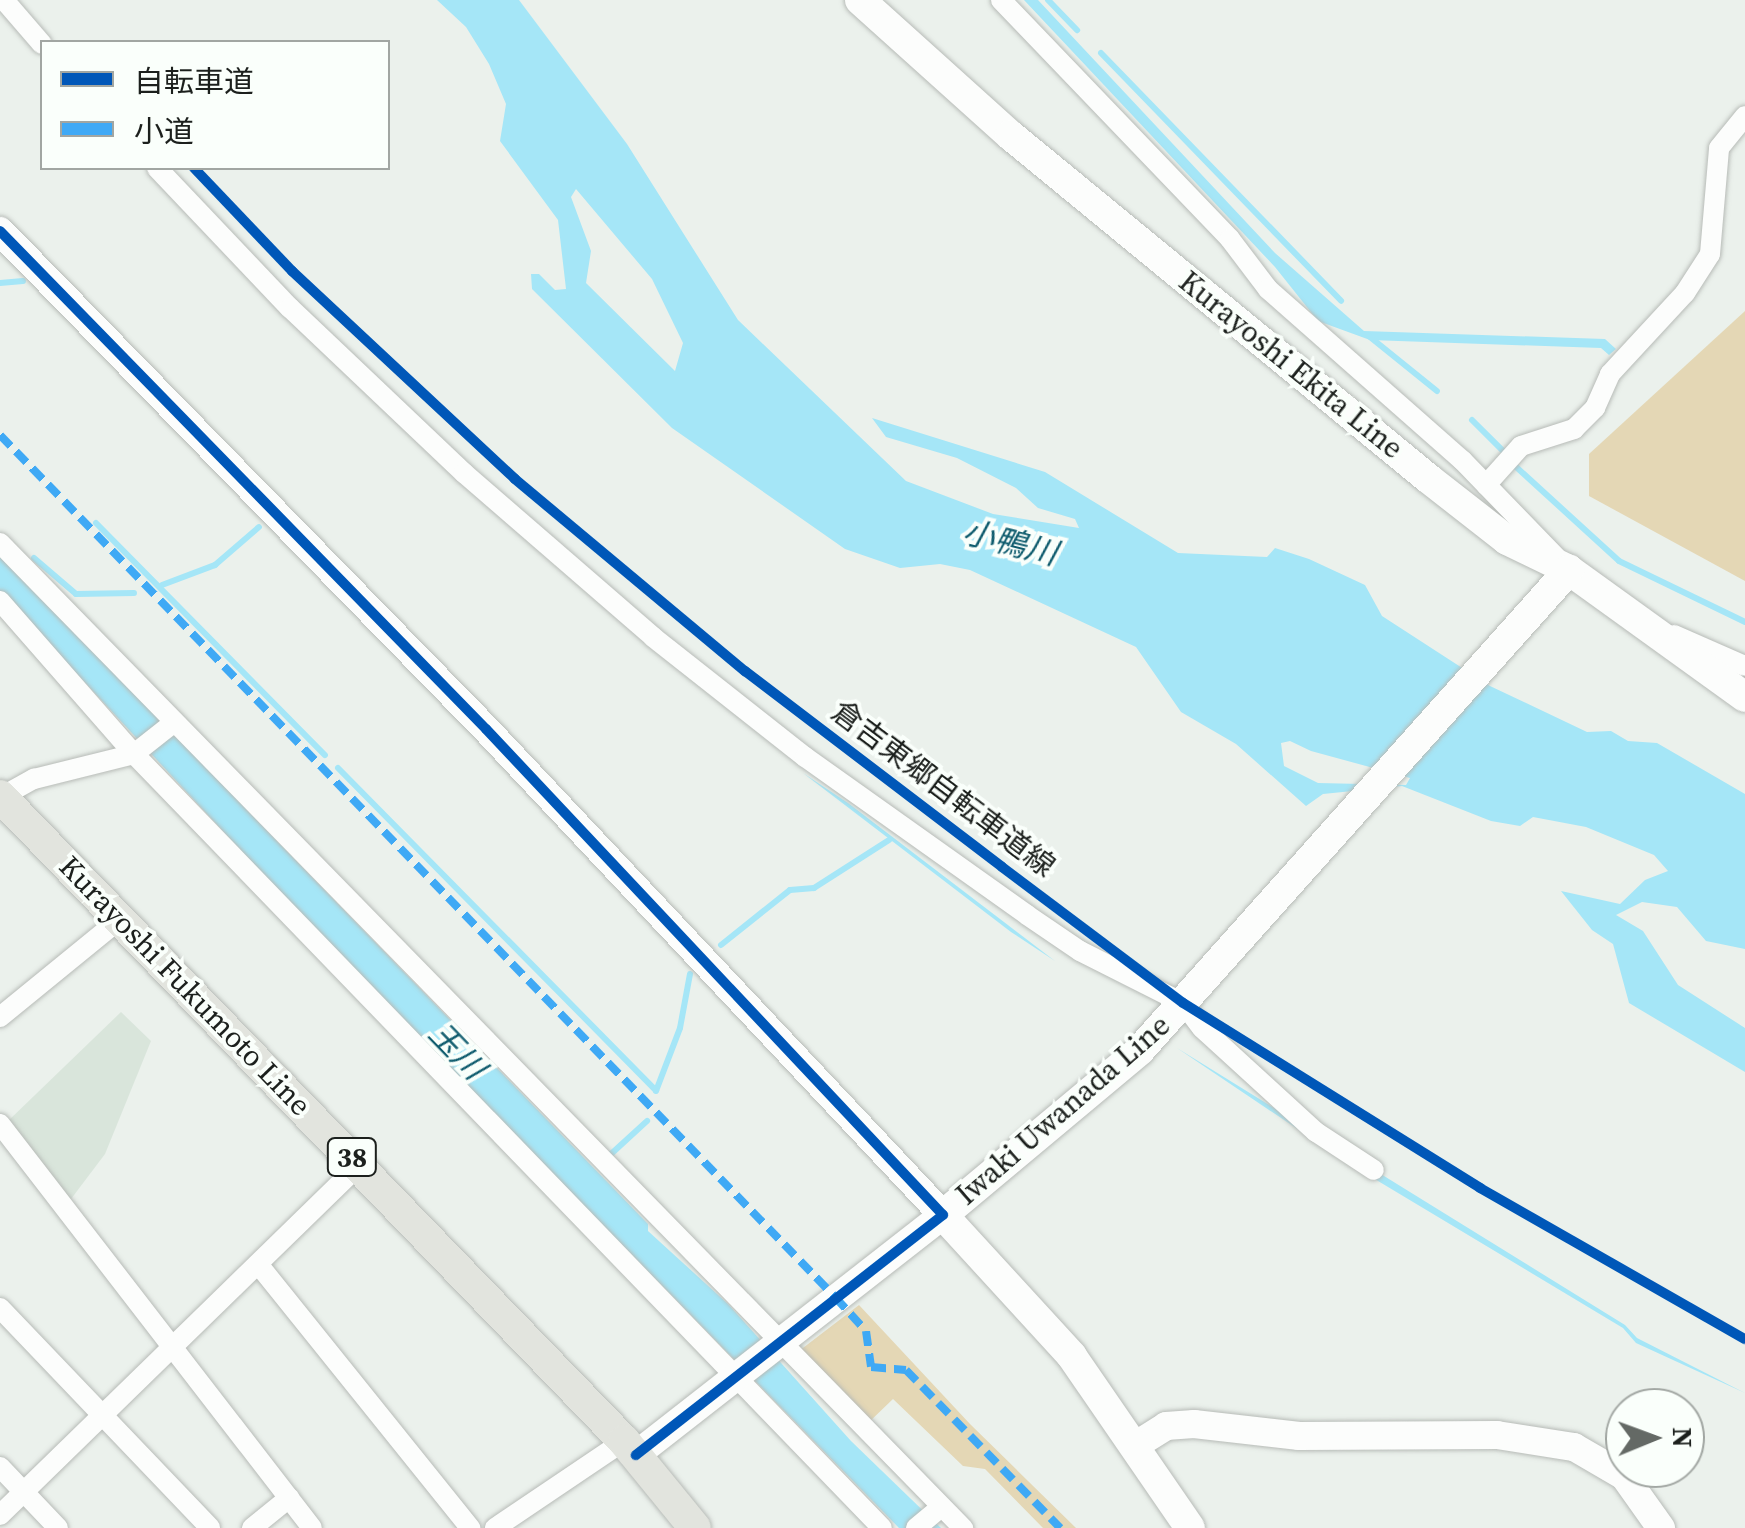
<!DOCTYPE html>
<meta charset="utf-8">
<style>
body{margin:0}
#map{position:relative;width:1745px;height:1528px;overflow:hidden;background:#ebf1ec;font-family:"Source Serif 4","Noto Sans JP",serif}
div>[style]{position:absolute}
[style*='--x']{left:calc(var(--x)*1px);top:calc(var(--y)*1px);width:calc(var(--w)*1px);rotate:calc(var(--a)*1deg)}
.built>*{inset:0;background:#d9e5db}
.green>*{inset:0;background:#e4d7b5}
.water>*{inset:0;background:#a5e6f7}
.stream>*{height:6px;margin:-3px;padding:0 3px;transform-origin:3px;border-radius:3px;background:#a5e6f7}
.roads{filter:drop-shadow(0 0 2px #b7bbb7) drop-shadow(0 0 2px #b7bbb7)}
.minor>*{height:20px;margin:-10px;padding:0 10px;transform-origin:10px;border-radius:10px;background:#fcfdfc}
.tertiary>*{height:28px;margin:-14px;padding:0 14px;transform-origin:14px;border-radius:14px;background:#fcfdfc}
.secondary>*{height:30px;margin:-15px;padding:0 15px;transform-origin:15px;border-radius:15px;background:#fcfdfc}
.primary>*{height:32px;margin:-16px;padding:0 16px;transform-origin:16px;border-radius:16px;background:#e2e4de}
.quiet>*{height:8px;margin-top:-4px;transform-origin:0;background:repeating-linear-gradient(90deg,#3fa9f5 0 15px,transparent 0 23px)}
.cycleway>*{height:10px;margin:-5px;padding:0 5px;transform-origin:5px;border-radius:5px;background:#0057b8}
span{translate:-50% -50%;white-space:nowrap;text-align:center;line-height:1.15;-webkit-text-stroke:8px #fafffb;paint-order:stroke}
.shield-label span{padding:2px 8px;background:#fafffb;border:2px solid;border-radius:8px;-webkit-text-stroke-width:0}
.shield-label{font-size:28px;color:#1c201d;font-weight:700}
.street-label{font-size:30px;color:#1c201d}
.water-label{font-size:32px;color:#0e5b6d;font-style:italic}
.legend{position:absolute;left:40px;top:40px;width:350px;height:130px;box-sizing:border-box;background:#fafffb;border:2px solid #a1a6a2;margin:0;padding:12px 18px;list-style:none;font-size:30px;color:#1c201d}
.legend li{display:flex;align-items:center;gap:20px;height:50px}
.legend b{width:50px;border:2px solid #a1a6a2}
.north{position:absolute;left:1605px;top:1388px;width:100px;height:100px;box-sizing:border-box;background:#fafffb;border:2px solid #a1a6a2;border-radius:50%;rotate:89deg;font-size:28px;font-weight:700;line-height:40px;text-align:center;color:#1c201d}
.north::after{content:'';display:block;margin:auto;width:35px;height:45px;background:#646965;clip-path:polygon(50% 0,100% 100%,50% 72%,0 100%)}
</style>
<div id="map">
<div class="built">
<i style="clip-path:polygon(121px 1012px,151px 1041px,105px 1154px,68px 1203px,7px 1122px)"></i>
</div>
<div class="green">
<i style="clip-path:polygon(1745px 311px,1745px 581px,1589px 496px,1589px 454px)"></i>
<i style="clip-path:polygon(859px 1305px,970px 1424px,1076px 1528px,1043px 1528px,985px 1469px,963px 1466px,893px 1399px,866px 1425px,799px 1351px)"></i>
</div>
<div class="water">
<i style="clip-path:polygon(evenodd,437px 0,519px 0,627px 144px,738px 320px,906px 481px,993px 514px,1079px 528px,1075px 519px,1038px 508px,1016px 488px,957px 458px,886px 437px,872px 418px,1045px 472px,1178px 553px,1267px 557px,1275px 548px,1309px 559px,1365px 585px,1382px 616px,1490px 686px,1587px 732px,1611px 731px,1628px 741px,1657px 743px,1745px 794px,1745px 949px,1706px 941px,1677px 907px,1642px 902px,1616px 915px,1643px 931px,1678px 985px,1745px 1028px,1745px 1072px,1629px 1003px,1613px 944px,1592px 930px,1561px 891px,1620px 904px,1645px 880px,1668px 871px,1654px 855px,1586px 827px,1533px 817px,1520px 826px,1491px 821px,1402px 786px,1323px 794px,1306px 806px,1236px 744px,1181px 712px,1136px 647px,970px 570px,940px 564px,900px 568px,845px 549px,672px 428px,532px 289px,531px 274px,539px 274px,555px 290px,566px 289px,558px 220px,500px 141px,506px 104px,489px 64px,466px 27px,437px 0,576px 189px,652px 279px,683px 343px,675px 371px,586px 283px,591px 251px,571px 197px,576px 189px,437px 0,1290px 741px,1311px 751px,1410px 778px,1406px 785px,1318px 783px,1284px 766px,1281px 743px,1290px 741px)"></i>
<i style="clip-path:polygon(1024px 0,1038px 0,1275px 253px,1364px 331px,1605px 339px,1616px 349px,1609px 355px,1601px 348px,1370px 340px,1318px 321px,1275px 267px)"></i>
<i style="clip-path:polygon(0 555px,648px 1224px,648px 1231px,728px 1304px,851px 1441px,941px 1528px,899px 1528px,325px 941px,0 591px)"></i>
<i style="clip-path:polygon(803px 773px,848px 803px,1055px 961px,1011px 932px)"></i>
<i style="clip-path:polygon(1177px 1048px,1625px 1325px,1637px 1338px,1745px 1393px,1636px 1343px,1623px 1328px,1348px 1163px)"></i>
</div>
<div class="stream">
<i style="--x:1048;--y:0;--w:42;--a:46"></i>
<i style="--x:1101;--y:53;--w:345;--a:45.9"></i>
<i style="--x:0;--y:283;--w:23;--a:-5"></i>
<i style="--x:1370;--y:337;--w:86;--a:38.9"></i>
<i style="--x:1472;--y:420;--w:47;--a:45"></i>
<i style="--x:1514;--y:465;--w:142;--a:42.4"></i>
<i style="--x:1619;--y:561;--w:140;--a:25.8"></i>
<i style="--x:96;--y:523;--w:326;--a:45.4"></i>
<i style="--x:34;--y:558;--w:55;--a:40.6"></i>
<i style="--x:76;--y:594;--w:58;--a:-1"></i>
<i style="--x:162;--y:585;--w:57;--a:-20.7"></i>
<i style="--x:215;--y:565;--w:58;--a:-40.8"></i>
<i style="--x:338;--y:768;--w:453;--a:45.4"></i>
<i style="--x:656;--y:1091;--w:67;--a:-69.1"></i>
<i style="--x:680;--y:1028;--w:55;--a:-79.5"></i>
<i style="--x:721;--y:945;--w:88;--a:-38.6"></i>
<i style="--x:790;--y:890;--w:24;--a:-5"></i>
<i style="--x:814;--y:888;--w:89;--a:-32.6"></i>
<i style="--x:611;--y:1154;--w:49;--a:-42.5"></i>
</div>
<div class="roads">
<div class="minor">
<i style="--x:4;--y:0;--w:58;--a:49.2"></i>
<i style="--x:1001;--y:0;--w:331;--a:46.2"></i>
<i style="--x:1230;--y:239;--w:63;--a:52.8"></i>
<i style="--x:1268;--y:289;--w:259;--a:41.4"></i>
<i style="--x:1462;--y:460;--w:135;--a:45.9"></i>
<i style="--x:157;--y:168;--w:193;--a:46.5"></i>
<i style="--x:290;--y:308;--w:240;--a:43.5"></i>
<i style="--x:464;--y:473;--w:250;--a:40.9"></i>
<i style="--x:653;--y:637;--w:194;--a:38.3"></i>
<i style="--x:805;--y:757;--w:272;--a:35.4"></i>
<i style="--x:1027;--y:915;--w:64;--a:34.2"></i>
<i style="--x:1080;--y:951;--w:115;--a:26.8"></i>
<i style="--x:1183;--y:1003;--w:31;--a:53"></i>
<i style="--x:1202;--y:1028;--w:154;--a:42.4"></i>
<i style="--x:1316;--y:1132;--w:69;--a:33.2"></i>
<i style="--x:1486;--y:485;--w:52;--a:-48.1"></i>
<i style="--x:1521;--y:446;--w:56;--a:-17.8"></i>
<i style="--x:1574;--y:429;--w:30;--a:-45"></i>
<i style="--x:1595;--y:408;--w:37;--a:-66"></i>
<i style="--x:1610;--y:374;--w:110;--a:-47.2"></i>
<i style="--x:1685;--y:293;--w:46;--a:-57.3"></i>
<i style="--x:1710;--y:254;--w:106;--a:-85.1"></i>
<i style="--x:1719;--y:148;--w:41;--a:-50.9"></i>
<i style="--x:0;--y:543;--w:1378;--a:45.65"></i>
<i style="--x:0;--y:601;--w:203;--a:48.8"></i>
<i style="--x:134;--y:754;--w:1076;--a:45.98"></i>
<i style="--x:1674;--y:635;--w:77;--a:23.6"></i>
<i style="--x:1;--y:797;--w:38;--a:-29"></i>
<i style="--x:34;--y:779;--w:103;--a:-14"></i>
<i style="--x:134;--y:754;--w:48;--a:-38.3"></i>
<i style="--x:0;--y:1017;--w:155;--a:-39.2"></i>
<i style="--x:0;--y:1124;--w:510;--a:52.32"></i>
<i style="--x:258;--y:1264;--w:339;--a:51.2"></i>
<i style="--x:0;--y:1308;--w:304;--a:46.3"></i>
<i style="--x:0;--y:1467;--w:84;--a:46.4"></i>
<i style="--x:0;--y:1515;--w:501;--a:-44.27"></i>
<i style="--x:252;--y:1528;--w:48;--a:-39"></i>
<i style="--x:495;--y:1528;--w:156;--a:-34"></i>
<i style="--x:916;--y:1528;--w:31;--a:-40"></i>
</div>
<div class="tertiary">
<i style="--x:0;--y:231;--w:696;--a:45.7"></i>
<i style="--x:486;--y:729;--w:667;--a:46.76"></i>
<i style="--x:943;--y:1215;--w:390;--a:142"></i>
<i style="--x:1136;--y:1445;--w:36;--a:-32"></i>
<i style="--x:1166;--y:1426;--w:28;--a:-4"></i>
<i style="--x:1194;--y:1424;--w:106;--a:6.5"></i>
<i style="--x:1299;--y:1436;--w:198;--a:-0.3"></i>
<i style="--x:1497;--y:1435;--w:78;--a:8.9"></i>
<i style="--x:1574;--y:1447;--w:58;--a:30.1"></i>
<i style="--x:1624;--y:1476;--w:64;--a:54.6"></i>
</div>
<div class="secondary">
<i style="--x:860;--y:0;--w:202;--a:42"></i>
<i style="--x:1010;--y:135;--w:542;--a:39.39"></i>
<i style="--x:1429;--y:479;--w:99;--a:38"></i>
<i style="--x:1507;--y:540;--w:69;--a:25.8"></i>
<i style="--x:1569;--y:570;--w:217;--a:35.8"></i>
<i style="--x:1190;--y:1528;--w:209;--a:-124.5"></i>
<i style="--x:1072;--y:1356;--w:191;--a:-132.5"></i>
<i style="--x:943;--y:1215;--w:257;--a:-39.9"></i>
<i style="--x:1140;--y:1050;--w:644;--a:-48.21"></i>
</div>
<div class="primary">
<i style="--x:0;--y:796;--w:897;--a:45.95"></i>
<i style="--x:624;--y:1441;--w:112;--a:50.8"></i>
</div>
</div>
<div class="quiet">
<i style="--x:0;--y:435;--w:1200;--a:45.91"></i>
<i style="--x:835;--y:1297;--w:46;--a:47.6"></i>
<i style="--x:866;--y:1331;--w:36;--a:82"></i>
<i style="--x:871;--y:1367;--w:35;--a:5"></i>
<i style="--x:906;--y:1370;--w:221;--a:45.7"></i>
</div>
<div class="cycleway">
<i style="--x:194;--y:168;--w:142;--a:46.4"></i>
<i style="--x:292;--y:271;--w:305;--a:43"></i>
<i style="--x:515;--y:479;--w:300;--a:39.9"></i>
<i style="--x:745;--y:671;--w:323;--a:37.3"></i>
<i style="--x:1002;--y:867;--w:226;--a:36.9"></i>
<i style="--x:1183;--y:1003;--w:350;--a:31.9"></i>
<i style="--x:1480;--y:1188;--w:305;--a:29.7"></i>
<i style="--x:0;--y:231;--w:696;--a:45.7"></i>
<i style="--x:486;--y:729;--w:667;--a:46.76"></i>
<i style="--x:943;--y:1215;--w:390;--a:142"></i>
</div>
<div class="shield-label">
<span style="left:352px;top:1157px">38</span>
</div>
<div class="street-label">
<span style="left:1291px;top:365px;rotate:39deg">Kurayoshi Ekita Line</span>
<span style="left:943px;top:789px;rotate:37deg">倉吉東郷自転車道線</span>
<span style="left:185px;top:986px;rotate:46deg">Kurayoshi Fukumoto Line</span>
<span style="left:1063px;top:1110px;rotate:-41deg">Iwaki Uwanada Line</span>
</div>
<div class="water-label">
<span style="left:1010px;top:543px;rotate:14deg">小鴨川</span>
<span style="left:457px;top:1051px;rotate:46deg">玉川</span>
</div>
<ul class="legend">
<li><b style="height:12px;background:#0057b8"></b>自転車道</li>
<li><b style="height:12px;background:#3fa9f5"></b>小道</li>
</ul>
<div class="north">N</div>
</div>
